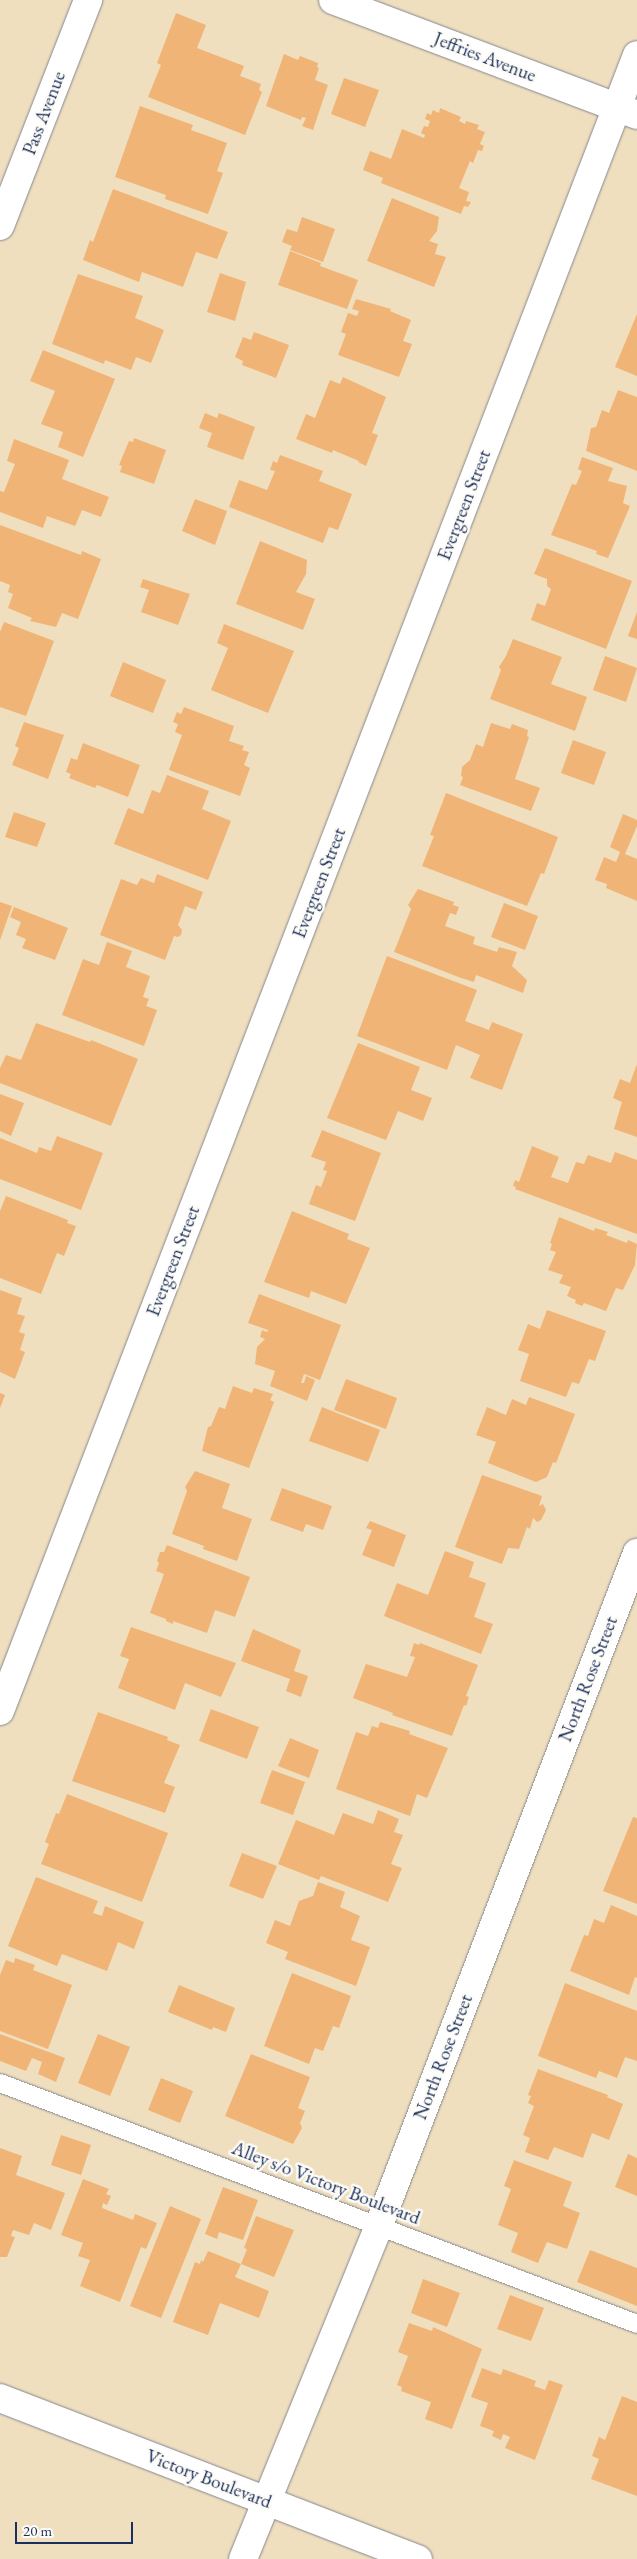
<!DOCTYPE html>
<style>
body{margin:0}
#map{position:relative;width:637px;height:2559px;overflow:hidden;background:#efdfbf;font-family:"EB Garamond",serif}
div>[style]{position:absolute}
[style*='--x']{left:calc(var(--x)*1px);top:calc(var(--y)*1px);width:calc(var(--w)*1px);rotate:calc(var(--a)*1deg)}
.building>*{inset:0;background:#f0b476}
.roads{filter:drop-shadow(0 0 1px #85878e) drop-shadow(0 0 1px #85878e)}
.lane>*{height:18px;margin:-9px;padding:0 9px;transform-origin:9px;border-radius:9px;background:#fff}
.street>*{height:28px;margin:-14px;padding:0 14px;transform-origin:14px;border-radius:14px;background:#fff}
.secondary>*{height:28px;margin:-14px;padding:0 14px;transform-origin:14px;border-radius:14px;background:#fff}
span{translate:-50% -50%;white-space:nowrap;text-align:center;line-height:1.15;-webkit-text-stroke:5px #fdfcf7;paint-order:stroke}
.street-label{font-size:19px;color:#1b2f5e}
.scale{position:absolute;left:15px;top:2522px;width:118px;height:22px;box-sizing:border-box;border:2px solid #1b2f5e;border-top:0;padding-left:6px;font-size:15px;line-height:18px;white-space:nowrap;color:#1b2f5e;-webkit-text-stroke:4px #fdfcf7;paint-order:stroke}
</style>
<div id="map">
<div class="building">
<i style="clip-path:polygon(176px 13px,206px 25px,197px 48px,244px 66px,240px 76px,261px 84px,259px 90px,262px 92px,245px 135px,148px 97px,161px 65px,157px 63px)"></i>
<i style="clip-path:polygon(284px 54px,298px 60px,300px 56px,318px 63px,317px 67px,319px 68px,315px 80px,328px 85px,313px 130px,302px 126px,306px 118px,302px 117px,301px 120px,266px 106px)"></i>
<i style="clip-path:polygon(344px 78px,379px 90px,365px 127px,331px 114px)"></i>
<i style="clip-path:polygon(140px 106px,193px 125px,191px 130px,227px 143px,217px 171px,223px 173px,208px 214px,165px 199px,166px 195px,115px 177px)"></i>
<i style="clip-path:polygon(440px 108px,461px 117px,459px 121px,465px 124px,466px 121px,479px 125px,477px 129px,485px 132px,480px 144px,484px 146px,482px 151px,478px 150px,473px 163px,470px 161px,459px 188px,469px 192px,466px 201px,471px 202px,468px 207px,464px 206px,461px 214px,381px 183px,383px 178px,363px 170px,370px 151px,391px 159px,402px 129px,424px 138px,425px 135px,421px 133px,424px 126px,428px 127px,430px 121px,425px 119px,427px 113px,431px 115px,433px 110px,439px 113px)"></i>
<i style="clip-path:polygon(113px 189px,228px 232px,217px 259px,196px 252px,183px 287px,142px 272px,139px 282px,83px 260px,90px 240px,93px 242px)"></i>
<i style="clip-path:polygon(392px 198px,439px 217px,437px 231px,429px 241px,438px 244px,435px 254px,446px 257px,434px 287px,367px 261px)"></i>
<i style="clip-path:polygon(302px 217px,335px 229px,323px 262px,290px 250px,292px 246px,282px 242px,287px 229px,297px 232px)"></i>
<i style="clip-path:polygon(290px 251px,321px 263px,320px 266px,358px 280px,347px 309px,278px 285px)"></i>
<i style="clip-path:polygon(220px 273px,246px 282px,235px 321px,207px 312px)"></i>
<i style="clip-path:polygon(78px 274px,143px 296px,135px 318px,164px 330px,151px 363px,136px 357px,131px 370px,105px 360px,104px 364px,52px 344px)"></i>
<i style="clip-path:polygon(356px 299px,391px 309px,390px 311px,411px 320px,403px 341px,412px 344px,399px 377px,338px 355px,346px 334px,341px 332px,348px 313px,357px 316px,359px 311px,352px 309px)"></i>
<i style="clip-path:polygon(637px 314px,637px 376px,615px 367px)"></i>
<i style="clip-path:polygon(254px 332px,289px 345px,276px 378px,242px 365px,243px 361px,235px 357px,243px 337px,251px 340px)"></i>
<i style="clip-path:polygon(43px 350px,115px 379px,83px 457px,58px 447px,63px 432px,41px 424px,55px 391px,30px 381px)"></i>
<i style="clip-path:polygon(343px 377px,386px 397px,372px 433px,378px 435px,366px 466px,358px 462px,359px 461px,333px 450px,332px 453px,296px 439px,306px 414px,315px 418px,330px 380px,340px 384px)"></i>
<i style="clip-path:polygon(618px 390px,637px 397px,637px 471px,586px 451px,591px 428px,596px 427px,602px 410px,609px 413px)"></i>
<i style="clip-path:polygon(205px 413px,217px 418px,219px 413px,255px 427px,243px 460px,207px 447px,212px 433px,199px 428px)"></i>
<i style="clip-path:polygon(134px 438px,166px 450px,154px 484px,120px 472px,122px 466px,119px 465px,129px 441px,133px 442px)"></i>
<i style="clip-path:polygon(14px 439px,69px 460px,62px 479px,109px 497px,101px 517px,82px 510px,75px 526px,47px 516px,43px 528px,0 512px,0 491px,4px 492px,15px 464px,7px 461px)"></i>
<i style="clip-path:polygon(280px 455px,323px 471px,319px 481px,352px 494px,338px 530px,329px 527px,323px 543px,229px 507px,239px 480px,267px 490px,275px 471px,270px 470px,273px 461px,277px 463px)"></i>
<i style="clip-path:polygon(582px 457px,613px 468px,608px 481px,627px 486px,623px 503px,630px 506px,608px 558px,596px 554px,597px 551px,551px 535px,572px 484px,576px 485px,582px 471px,578px 469px)"></i>
<i style="clip-path:polygon(195px 499px,227px 511px,215px 545px,182px 531px)"></i>
<i style="clip-path:polygon(0 525px,81px 555px,82px 551px,101px 559px,78px 619px,62px 613px,56px 627px,30px 621px,32px 618px,8px 608px,13px 594px,8px 592px,10px 585px,0 581px)"></i>
<i style="clip-path:polygon(260px 541px,307px 560px,306px 574px,296px 592px,315px 599px,303px 630px,236px 604px)"></i>
<i style="clip-path:polygon(545px 548px,632px 581px,606px 649px,531px 620px,537px 603px,545px 606px,551px 589px,547px 586px,547px 579px,534px 574px)"></i>
<i style="clip-path:polygon(143px 579px,190px 594px,178px 625px,141px 612px,149px 590px,140px 587px)"></i>
<i style="clip-path:polygon(637px 612px,637px 639px,628px 636px)"></i>
<i style="clip-path:polygon(4px 622px,54px 641px,26px 716px,0 707px,0 632px)"></i>
<i style="clip-path:polygon(224px 624px,294px 651px,268px 713px,211px 690px,228px 648px,217px 643px)"></i>
<i style="clip-path:polygon(513px 639px,562px 657px,551px 684px,587px 697px,575px 731px,490px 699px,501px 670px,499px 667px,506px 656px)"></i>
<i style="clip-path:polygon(605px 656px,637px 668px,626px 702px,593px 690px)"></i>
<i style="clip-path:polygon(123px 662px,166px 680px,153px 713px,110px 696px)"></i>
<i style="clip-path:polygon(184px 707px,234px 726px,229px 741px,244px 746px,242px 750px,249px 752px,244px 765px,250px 768px,240px 796px,169px 770px,182px 735px,175px 732px,178px 724px,173px 722px,177px 712px,181px 714px)"></i>
<i style="clip-path:polygon(24px 722px,64px 735px,48px 779px,12px 765px,19px 748px,15px 746px)"></i>
<i style="clip-path:polygon(491px 723px,510px 729px,512px 724px,528px 730px,527px 736px,529px 737px,515px 779px,540px 788px,531px 811px,460px 785px,463px 777px,461px 776px,462px 767px,470px 760px,476px 744px,483px 747px)"></i>
<i style="clip-path:polygon(573px 740px,606px 752px,594px 785px,561px 773px)"></i>
<i style="clip-path:polygon(83px 743px,140px 765px,128px 797px,97px 785px,95px 788px,69px 778px,71px 774px,66px 772px,71px 758px,77px 760px)"></i>
<i style="clip-path:polygon(167px 775px,209px 791px,202px 809px,231px 821px,208px 880px,114px 844px,128px 808px,143px 814px,152px 790px,160px 793px)"></i>
<i style="clip-path:polygon(446px 793px,558px 837px,544px 874px,541px 873px,527px 906px,422px 866px,434px 836px,430px 835px)"></i>
<i style="clip-path:polygon(14px 812px,46px 823px,37px 847px,5px 837px)"></i>
<i style="clip-path:polygon(623px 814px,637px 820px,637px 826px,625px 854px,637px 859px,637px 901px,606px 888px,607px 884px,595px 880px,604px 857px,616px 862px,620px 852px,610px 847px)"></i>
<i style="clip-path:polygon(157px 874px,203px 892px,196px 910px,185px 906px,178px 925px,182px 930px,181px 935px,178px 937px,174px 936px,165px 960px,100px 935px,121px 879px,137px 885px,141px 878px,154px 883px)"></i>
<i style="clip-path:polygon(418px 889px,454px 902px,453px 905px,459px 907px,456px 915px,450px 913px,445px 926px,475px 937px,473px 944px,497px 952px,499px 947px,517px 952px,512px 966px,527px 980px,523px 993px,476px 975px,474px 982px,461px 978px,394px 952px,411px 909px,408px 905px)"></i>
<i style="clip-path:polygon(0 902px,12px 906px,0 940px)"></i>
<i style="clip-path:polygon(504px 903px,538px 916px,525px 950px,491px 937px)"></i>
<i style="clip-path:polygon(14px 907px,68px 928px,55px 960px,22px 948px,26px 939px,16px 935px,21px 922px,10px 917px)"></i>
<i style="clip-path:polygon(107px 942px,132px 951px,126px 967px,150px 976px,143px 997px,149px 999px,146px 1006px,157px 1010px,144px 1046px,62px 1015px,83px 959px,99px 965px)"></i>
<i style="clip-path:polygon(387px 956px,477px 990px,465px 1021px,489px 1030px,492px 1022px,523px 1034px,502px 1090px,470px 1078px,480px 1055px,456px 1045px,447px 1070px,357px 1036px)"></i>
<i style="clip-path:polygon(36px 1023px,90px 1042px,91px 1040px,138px 1059px,111px 1126px,0 1083px,0 1068px,6px 1055px,21px 1060px)"></i>
<i style="clip-path:polygon(358px 1043px,420px 1067px,411px 1090px,432px 1098px,423px 1121px,398px 1111px,386px 1140px,327px 1118px)"></i>
<i style="clip-path:polygon(637px 1064px,637px 1137px,614px 1129px,622px 1102px,613px 1098px,620px 1079px,630px 1083px)"></i>
<i style="clip-path:polygon(0 1094px,24px 1103px,11px 1136px,0 1131px)"></i>
<i style="clip-path:polygon(322px 1130px,381px 1153px,355px 1221px,309px 1204px,316px 1185px,321px 1187px,327px 1171px,323px 1170px,326px 1162px,311px 1157px)"></i>
<i style="clip-path:polygon(57px 1136px,103px 1153px,81px 1210px,0 1179px,0 1138px,37px 1153px,39px 1147px,51px 1151px)"></i>
<i style="clip-path:polygon(532px 1146px,559px 1157px,551px 1177px,568px 1183px,576px 1162px,584px 1164px,588px 1155px,611px 1163px,615px 1152px,637px 1160px,637px 1234px,515px 1189px,516px 1187px,513px 1186px,515px 1180px,519px 1182px)"></i>
<i style="clip-path:polygon(6px 1196px,68px 1220px,67px 1223px,76px 1226px,64px 1256px,57px 1253px,41px 1294px,0 1278px,0 1211px)"></i>
<i style="clip-path:polygon(292px 1211px,349px 1234px,347px 1239px,370px 1248px,346px 1304px,311px 1291px,309px 1298px,264px 1282px)"></i>
<i style="clip-path:polygon(559px 1217px,594px 1231px,595px 1228px,608px 1232px,606px 1235px,627px 1243px,628px 1240px,637px 1244px,635px 1265px,623px 1290px,616px 1288px,606px 1311px,584px 1303px,582px 1306px,575px 1303px,576px 1300px,567px 1296px,571px 1287px,559px 1283px,563px 1275px,548px 1270px,556px 1252px,550px 1250px,552px 1244px,550px 1243px)"></i>
<i style="clip-path:polygon(0 1290px,22px 1298px,17px 1314px,25px 1316px,19px 1332px,25px 1334px,20px 1350px,25px 1352px,15px 1379px,0 1372px)"></i>
<i style="clip-path:polygon(259px 1294px,341px 1325px,320px 1380px,304px 1374px,301px 1383px,304px 1383px,306px 1376px,315px 1380px,307px 1401px,270px 1386px,275px 1371px,255px 1364px,257px 1347px,265px 1339px,260px 1337px,262px 1330px,267px 1332px,268px 1330px,248px 1323px)"></i>
<i style="clip-path:polygon(547px 1310px,606px 1331px,595px 1361px,589px 1359px,579px 1384px,572px 1382px,566px 1397px,520px 1381px,529px 1354px,518px 1350px,528px 1324px,540px 1329px)"></i>
<i style="clip-path:polygon(346px 1379px,397px 1398px,386px 1429px,334px 1410px)"></i>
<i style="clip-path:polygon(233px 1386px,252px 1393px,254px 1388px,273px 1394px,270px 1400px,274px 1402px,249px 1468px,202px 1451px,208px 1427px,211px 1426px,219px 1407px,225px 1409px)"></i>
<i style="clip-path:polygon(0 1393px,5px 1395px,0 1408px)"></i>
<i style="clip-path:polygon(529px 1397px,575px 1414px,556px 1463px,553px 1462px,547px 1477px,536px 1482px,488px 1463px,496px 1442px,476px 1435px,487px 1407px,506px 1415px,512px 1399px,526px 1405px)"></i>
<i style="clip-path:polygon(322px 1407px,380px 1430px,368px 1462px,309px 1441px)"></i>
<i style="clip-path:polygon(195px 1471px,230px 1484px,222px 1508px,252px 1519px,237px 1561px,203px 1549px,204px 1546px,172px 1534px,187px 1491px,185px 1487px)"></i>
<i style="clip-path:polygon(482px 1475px,542px 1496px,539px 1506px,543px 1504px,546px 1510px,541px 1520px,537px 1522px,533px 1518px,530px 1529px,527px 1527px,519px 1549px,508px 1548px,502px 1564px,455px 1547px)"></i>
<i style="clip-path:polygon(282px 1488px,332px 1506px,323px 1530px,306px 1524px,303px 1532px,270px 1520px)"></i>
<i style="clip-path:polygon(370px 1521px,406px 1535px,394px 1567px,362px 1555px,372px 1530px,366px 1528px)"></i>
<i style="clip-path:polygon(167px 1545px,250px 1577px,235px 1617px,215px 1610px,207px 1633px,173px 1621px,173px 1624px,166px 1621px,166px 1619px,150px 1613px,164px 1574px,156px 1571px,159px 1563px,157px 1561px,160px 1552px,164px 1552px)"></i>
<i style="clip-path:polygon(445px 1551px,474px 1562px,469px 1577px,486px 1583px,474px 1617px,493px 1624px,481px 1654px,384px 1616px,397px 1583px,428px 1595px)"></i>
<i style="clip-path:polygon(131px 1627px,236px 1663px,221px 1697px,185px 1683px,175px 1710px,118px 1688px,129px 1659px,120px 1656px)"></i>
<i style="clip-path:polygon(253px 1629px,301px 1650px,294px 1671px,308px 1676px,301px 1697px,286px 1691px,290px 1679px,241px 1661px)"></i>
<i style="clip-path:polygon(414px 1643px,419px 1645px,420px 1643px,478px 1665px,466px 1696px,469px 1697px,466px 1706px,464px 1705px,452px 1736px,392px 1715px,393px 1713px,353px 1698px,366px 1664px,407px 1677px,415px 1657px,410px 1656px)"></i>
<i style="clip-path:polygon(211px 1709px,259px 1727px,247px 1759px,199px 1741px)"></i>
<i style="clip-path:polygon(98px 1712px,168px 1737px,167px 1740px,180px 1745px,164px 1783px,175px 1787px,165px 1813px,72px 1781px)"></i>
<i style="clip-path:polygon(380px 1722px,410px 1731px,409px 1734px,448px 1748px,427px 1798px,417px 1794px,410px 1816px,336px 1789px,356px 1732px,368px 1736px,372px 1726px,378px 1728px)"></i>
<i style="clip-path:polygon(290px 1738px,319px 1750px,309px 1778px,278px 1766px)"></i>
<i style="clip-path:polygon(272px 1770px,305px 1782px,293px 1815px,260px 1803px)"></i>
<i style="clip-path:polygon(67px 1794px,168px 1833px,142px 1902px,41px 1864px,49px 1844px,45px 1842px,56px 1813px,59px 1814px)"></i>
<i style="clip-path:polygon(378px 1810px,399px 1819px,394px 1832px,403px 1835px,391px 1864px,402px 1868px,388px 1902px,321px 1876px,319px 1880px,278px 1864px,296px 1820px,334px 1835px,343px 1813px,373px 1824px)"></i>
<i style="clip-path:polygon(633px 1817px,637px 1818px,637px 1904px,603px 1891px)"></i>
<i style="clip-path:polygon(242px 1853px,277px 1866px,263px 1899px,229px 1886px)"></i>
<i style="clip-path:polygon(36px 1877px,98px 1901px,93px 1913px,102px 1916px,105px 1906px,144px 1922px,134px 1949px,118px 1942px,107px 1971px,62px 1954px,57px 1966px,8px 1946px)"></i>
<i style="clip-path:polygon(318px 1882px,345px 1892px,340px 1907px,360px 1916px,351px 1940px,370px 1947px,356px 1986px,285px 1959px,288px 1952px,266px 1943px,275px 1920px,290px 1926px,299px 1901px,313px 1896px)"></i>
<i style="clip-path:polygon(611px 1905px,637px 1916px,637px 1978px,635px 1977px,629px 1995px,570px 1971px,584px 1935px,588px 1936px,594px 1919px,604px 1923px)"></i>
<i style="clip-path:polygon(15px 1958px,35px 1965px,33px 1970px,72px 1985px,48px 2049px,0 2031px,0 1975px,6px 1960px,14px 1963px)"></i>
<i style="clip-path:polygon(292px 1973px,351px 1996px,339px 2028px,333px 2026px,323px 2051px,315px 2048px,309px 2064px,264px 2046px)"></i>
<i style="clip-path:polygon(565px 1983px,637px 2011px,637px 2061px,625px 2057px,617px 2078px,599px 2071px,596px 2078px,538px 2056px)"></i>
<i style="clip-path:polygon(179px 1985px,235px 2008px,226px 2032px,213px 2027px,212px 2030px,168px 2012px)"></i>
<i style="clip-path:polygon(0 2034px,65px 2058px,56px 2082px,38px 2074px,42px 2062px,32px 2058px,26px 2071px,0 2061px)"></i>
<i style="clip-path:polygon(98px 2034px,130px 2047px,110px 2096px,78px 2083px)"></i>
<i style="clip-path:polygon(251px 2054px,310px 2077px,298px 2108px,305px 2111px,300px 2123px,302px 2128px,293px 2144px,225px 2116px)"></i>
<i style="clip-path:polygon(538px 2069px,608px 2095px,607px 2097px,623px 2104px,609px 2140px,592px 2133px,583px 2158px,554px 2147px,548px 2160px,525px 2152px,530px 2138px,523px 2135px,534px 2106px,528px 2103px,531px 2096px,528px 2095px)"></i>
<i style="clip-path:polygon(161px 2078px,193px 2091px,180px 2123px,148px 2110px)"></i>
<i style="clip-path:polygon(61px 2135px,91px 2145px,81px 2175px,51px 2165px)"></i>
<i style="clip-path:polygon(0 2148px,22px 2156px,16px 2175px,65px 2193px,51px 2230px,34px 2223px,29px 2235px,13px 2230px,11px 2236px,15px 2237px,7px 2257px,0 2257px)"></i>
<i style="clip-path:polygon(628px 2154px,637px 2158px,637px 2196px,615px 2187px)"></i>
<i style="clip-path:polygon(514px 2160px,572px 2182px,563px 2206px,580px 2213px,567px 2249px,547px 2242px,538px 2263px,511px 2252px,518px 2233px,498px 2225px,511px 2189px,504px 2186px)"></i>
<i style="clip-path:polygon(83px 2179px,109px 2189px,106px 2194px,111px 2196px,107px 2205px,103px 2203px,102px 2208px,133px 2220px,135px 2214px,157px 2223px,146px 2249px,141px 2247px,120px 2302px,80px 2286px,90px 2260px,78px 2256px,83px 2243px,61px 2235px)"></i>
<i style="clip-path:polygon(223px 2187px,258px 2200px,243px 2240px,219px 2232px,217px 2239px,205px 2234px)"></i>
<i style="clip-path:polygon(170px 2206px,201px 2219px,161px 2318px,130px 2306px)"></i>
<i style="clip-path:polygon(256px 2216px,294px 2230px,274px 2277px,241px 2264px,247px 2249px,244px 2248px)"></i>
<i style="clip-path:polygon(590px 2250px,637px 2268px,637px 2306px,577px 2282px)"></i>
<i style="clip-path:polygon(208px 2251px,241px 2264px,235px 2277px,269px 2291px,259px 2318px,220px 2303px,208px 2335px,173px 2322px,195px 2262px,200px 2264px,201px 2260px,203px 2262px)"></i>
<i style="clip-path:polygon(423px 2279px,460px 2293px,447px 2327px,411px 2313px)"></i>
<i style="clip-path:polygon(510px 2295px,544px 2308px,531px 2341px,497px 2329px)"></i>
<i style="clip-path:polygon(409px 2323px,432px 2331px,433px 2327px,482px 2349px,452px 2429px,425px 2419px,431px 2402px,401px 2391px,402px 2387px,397px 2385px,408px 2356px,398px 2352px)"></i>
<i style="clip-path:polygon(482px 2368px,501px 2375px,503px 2369px,536px 2381px,534px 2386px,545px 2390px,549px 2380px,563px 2385px,535px 2460px,505px 2448px,510px 2437px,503px 2434px,501px 2440px,492px 2436px,494px 2431px,480px 2426px,488px 2403px,471px 2397px)"></i>
<i style="clip-path:polygon(622px 2396px,637px 2402px,637px 2496px,591px 2479px,599px 2459px,592px 2456px,599px 2437px,605px 2440px)"></i>
</div>
<div class="roads">
<div class="lane">
<i style="--x:0;--y:2083;--w:681;--a:20.72"></i>
</div>
<div class="street">
<i style="--x:333;--y:0;--w:325;--a:20.7"></i>
<i style="--x:0;--y:226;--w:243;--a:-68.7"></i>
<i style="--x:0;--y:1711;--w:1774;--a:-68.96"></i>
<i style="--x:243;--y:2559;--w:361;--a:-67.8"></i>
<i style="--x:379;--y:2225;--w:720;--a:-69"></i>
</div>
<div class="secondary">
<i style="--x:0;--y:2398;--w:448;--a:21.1"></i>
</div>
</div>
<div class="street-label">
<span style="left:485px;top:57px;rotate:21deg">Jeffries Avenue</span>
<span style="left:44px;top:113px;rotate:-69deg">Pass Avenue</span>
<span style="left:464px;top:505px;rotate:-69deg">Evergreen Street</span>
<span style="left:319px;top:883px;rotate:-69deg">Evergreen Street</span>
<span style="left:173px;top:1261px;rotate:-69deg">Evergreen Street</span>
<span style="left:588px;top:1679px;rotate:-69deg">North Rose Street</span>
<span style="left:443px;top:2057px;rotate:-69deg">North Rose Street</span>
<span style="left:326px;top:2183px;rotate:21deg">Alley s/o Victory Boulevard</span>
<span style="left:209px;top:2479px;rotate:21deg">Victory Boulevard</span>
</div>
<div class="scale">20 m</div>
</div>
